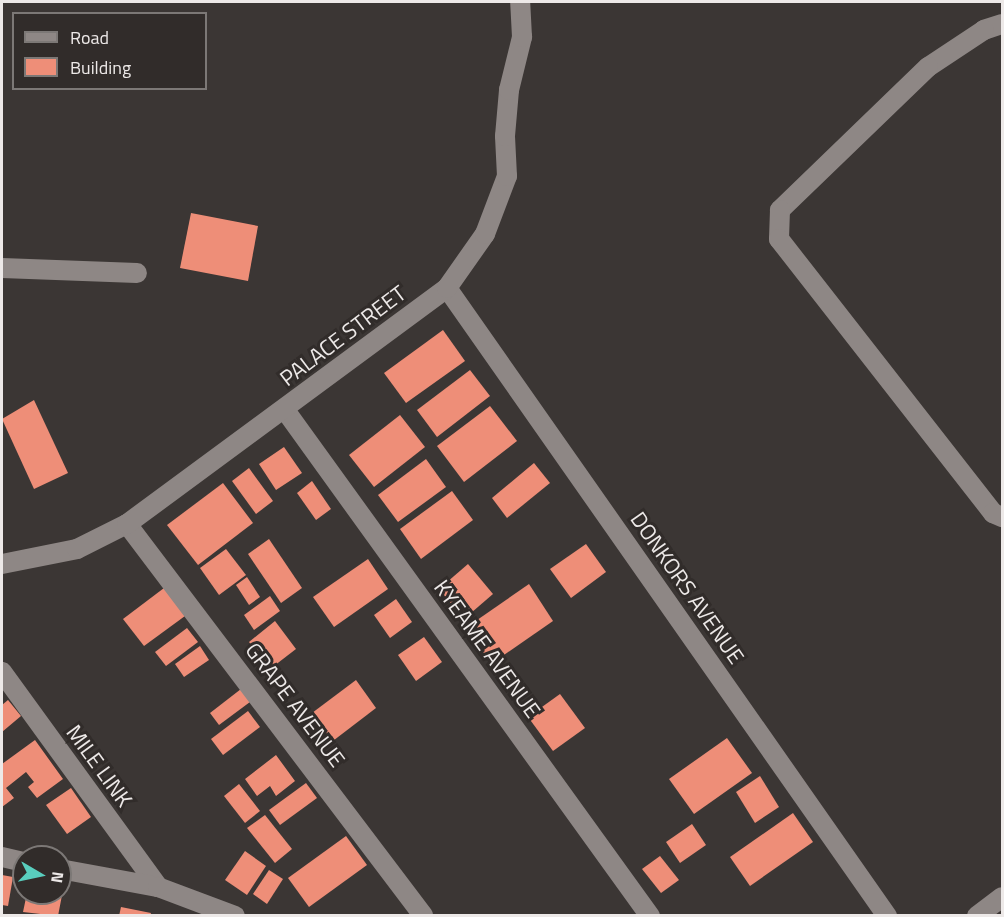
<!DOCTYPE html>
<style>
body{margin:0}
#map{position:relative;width:1004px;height:917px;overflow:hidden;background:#3b3634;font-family:"Titillium Web",sans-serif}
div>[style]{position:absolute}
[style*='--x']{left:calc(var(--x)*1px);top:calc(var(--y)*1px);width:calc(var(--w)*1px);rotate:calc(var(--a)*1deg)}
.building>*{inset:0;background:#ee8e78}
.street>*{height:20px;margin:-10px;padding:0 10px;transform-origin:10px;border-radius:10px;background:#8e8785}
span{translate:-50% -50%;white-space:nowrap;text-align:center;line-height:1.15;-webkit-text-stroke:6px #312c2a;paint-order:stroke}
.street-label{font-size:22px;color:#ede9e8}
.frame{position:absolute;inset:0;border:3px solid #ede9e8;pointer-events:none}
.legend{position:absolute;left:12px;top:12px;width:195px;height:78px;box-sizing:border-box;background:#312c2a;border:2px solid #7c7876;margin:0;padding:8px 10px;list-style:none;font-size:18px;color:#ede9e8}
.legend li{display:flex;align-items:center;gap:12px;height:30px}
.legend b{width:30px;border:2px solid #7c7876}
.north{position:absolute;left:12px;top:845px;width:60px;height:60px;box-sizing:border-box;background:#312c2a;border:2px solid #7c7876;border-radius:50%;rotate:99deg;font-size:16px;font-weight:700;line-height:24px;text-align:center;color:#ede9e8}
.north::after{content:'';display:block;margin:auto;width:21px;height:27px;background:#59cebe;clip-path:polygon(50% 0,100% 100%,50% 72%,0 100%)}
</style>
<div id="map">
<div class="building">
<i style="clip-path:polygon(191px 213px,258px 226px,248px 281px,180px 268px)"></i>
<i style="clip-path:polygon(443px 330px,465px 361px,406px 403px,384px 373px)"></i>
<i style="clip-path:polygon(470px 370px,490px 396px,437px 437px,417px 410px)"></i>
<i style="clip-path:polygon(34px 400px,68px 473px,34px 489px,2px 419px)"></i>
<i style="clip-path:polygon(490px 406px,517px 441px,464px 482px,437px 446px)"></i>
<i style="clip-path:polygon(400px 415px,425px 447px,374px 487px,349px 455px)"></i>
<i style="clip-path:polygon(284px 447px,302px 473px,276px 490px,259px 464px)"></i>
<i style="clip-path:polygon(426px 459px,446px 487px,398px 522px,378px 495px)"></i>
<i style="clip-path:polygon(534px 463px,550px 483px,507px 518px,492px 498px)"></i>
<i style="clip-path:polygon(249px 468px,273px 501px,256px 514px,232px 481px)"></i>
<i style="clip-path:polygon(312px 481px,331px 509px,316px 520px,297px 493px)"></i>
<i style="clip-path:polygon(223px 483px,253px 523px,198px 565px,167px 525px)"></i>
<i style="clip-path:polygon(452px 491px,473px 520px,421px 559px,400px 529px)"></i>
<i style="clip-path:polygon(269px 539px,302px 588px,281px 603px,248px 554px)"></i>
<i style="clip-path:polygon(586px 544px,606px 572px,571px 598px,550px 569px)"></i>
<i style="clip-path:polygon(226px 549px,246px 575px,219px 595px,200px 568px)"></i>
<i style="clip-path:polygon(368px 559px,388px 589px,334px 627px,313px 597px)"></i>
<i style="clip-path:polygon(468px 564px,493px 594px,464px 619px,439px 589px)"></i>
<i style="clip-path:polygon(247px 577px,260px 597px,249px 605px,236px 585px)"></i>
<i style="clip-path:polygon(529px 584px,553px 621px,491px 664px,467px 627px)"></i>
<i style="clip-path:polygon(164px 588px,185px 616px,144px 646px,123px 619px)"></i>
<i style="clip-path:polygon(270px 596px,280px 611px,254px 630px,244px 615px)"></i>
<i style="clip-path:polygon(396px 599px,412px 622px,390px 638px,374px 615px)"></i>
<i style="clip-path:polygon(275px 621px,296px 649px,270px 669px,249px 642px)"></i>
<i style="clip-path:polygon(187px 628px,198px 642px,166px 666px,155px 652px)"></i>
<i style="clip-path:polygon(424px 637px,442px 662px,416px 681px,398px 655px)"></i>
<i style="clip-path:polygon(200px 646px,209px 660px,184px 677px,175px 664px)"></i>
<i style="clip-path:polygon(356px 680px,376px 708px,325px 747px,304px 719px)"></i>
<i style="clip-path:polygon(241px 689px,250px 702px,219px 725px,210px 713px)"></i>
<i style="clip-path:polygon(560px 694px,585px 728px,553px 751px,528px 717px)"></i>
<i style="clip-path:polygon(8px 700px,21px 716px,2px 732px,2px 705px)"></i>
<i style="clip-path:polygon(248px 711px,260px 727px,223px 755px,211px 739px)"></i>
<i style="clip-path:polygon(727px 738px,752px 773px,694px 814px,669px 779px)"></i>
<i style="clip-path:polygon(35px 740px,63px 779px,37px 798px,28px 787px,34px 782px,26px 772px,6px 788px,14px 798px,2px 807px,2px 764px)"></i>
<i style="clip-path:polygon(276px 755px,295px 781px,276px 796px,270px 786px,257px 796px,245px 779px)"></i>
<i style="clip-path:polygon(760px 776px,779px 807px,755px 823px,736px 792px)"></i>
<i style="clip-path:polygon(306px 783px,317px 798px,280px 825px,269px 810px)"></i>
<i style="clip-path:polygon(239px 784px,260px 811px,245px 823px,224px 796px)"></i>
<i style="clip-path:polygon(71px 788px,91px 817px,67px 834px,46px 805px)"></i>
<i style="clip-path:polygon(793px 813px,813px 842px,750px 886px,730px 857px)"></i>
<i style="clip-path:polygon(265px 815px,292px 849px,275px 863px,247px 828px)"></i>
<i style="clip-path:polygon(692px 824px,706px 845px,680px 863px,666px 842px)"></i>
<i style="clip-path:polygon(346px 836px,367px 865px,309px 907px,288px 878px)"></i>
<i style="clip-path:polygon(245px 851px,266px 866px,247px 895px,225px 880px)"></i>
<i style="clip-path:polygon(660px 856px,679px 880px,661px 893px,642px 869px)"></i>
<i style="clip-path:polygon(269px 870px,283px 879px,267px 904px,253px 894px)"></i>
<i style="clip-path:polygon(2px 875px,13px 877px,8px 906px,2px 905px)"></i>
<i style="clip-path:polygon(60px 889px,63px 890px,58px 916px,23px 912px,27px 893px,60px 893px)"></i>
<i style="clip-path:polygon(121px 907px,151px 913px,150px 916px,119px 916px)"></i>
</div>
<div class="street">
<i style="--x:1002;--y:24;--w:19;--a:162"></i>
<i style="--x:984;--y:30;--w:67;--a:146.5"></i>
<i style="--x:928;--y:67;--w:206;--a:136"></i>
<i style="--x:780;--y:210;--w:29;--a:92"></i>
<i style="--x:779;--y:239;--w:348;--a:52"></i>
<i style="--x:993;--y:513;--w:10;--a:24"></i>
<i style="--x:2;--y:268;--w:135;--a:2.1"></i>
<i style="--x:447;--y:288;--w:767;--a:54.98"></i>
<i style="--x:285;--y:410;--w:624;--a:54.2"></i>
<i style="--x:127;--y:524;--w:491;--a:52.9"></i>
<i style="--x:2;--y:564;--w:76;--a:-11.3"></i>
<i style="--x:77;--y:549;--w:56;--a:-26.6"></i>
<i style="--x:127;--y:524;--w:398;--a:-36.4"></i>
<i style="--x:447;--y:288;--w:66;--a:-54.9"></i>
<i style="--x:485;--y:234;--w:62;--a:-69.2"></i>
<i style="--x:507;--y:176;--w:40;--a:-92.9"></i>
<i style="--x:505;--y:136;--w:46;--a:-85"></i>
<i style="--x:509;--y:90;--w:55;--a:-76.2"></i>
<i style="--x:522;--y:37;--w:35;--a:-93"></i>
<i style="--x:2;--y:672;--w:266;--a:54"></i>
<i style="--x:2;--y:857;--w:23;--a:13"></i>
<i style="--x:60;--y:869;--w:100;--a:10.4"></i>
<i style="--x:158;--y:887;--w:82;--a:20.6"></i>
<i style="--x:977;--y:916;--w:31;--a:-37"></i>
</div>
<div class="street-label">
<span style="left:343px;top:336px;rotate:-37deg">PALACE STREET</span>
<span style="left:687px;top:588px;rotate:55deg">DONKORS AVENUE</span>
<span style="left:487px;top:649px;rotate:54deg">KYEAME AVENUE</span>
<span style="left:295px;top:705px;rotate:53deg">GRAPE AVENUE</span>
<span style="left:99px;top:766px;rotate:54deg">MILE LINK</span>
</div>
<div class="frame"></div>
<ul class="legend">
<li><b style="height:8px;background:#8e8785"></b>Road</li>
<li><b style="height:16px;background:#ee8e78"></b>Building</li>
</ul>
<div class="north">N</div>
</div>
